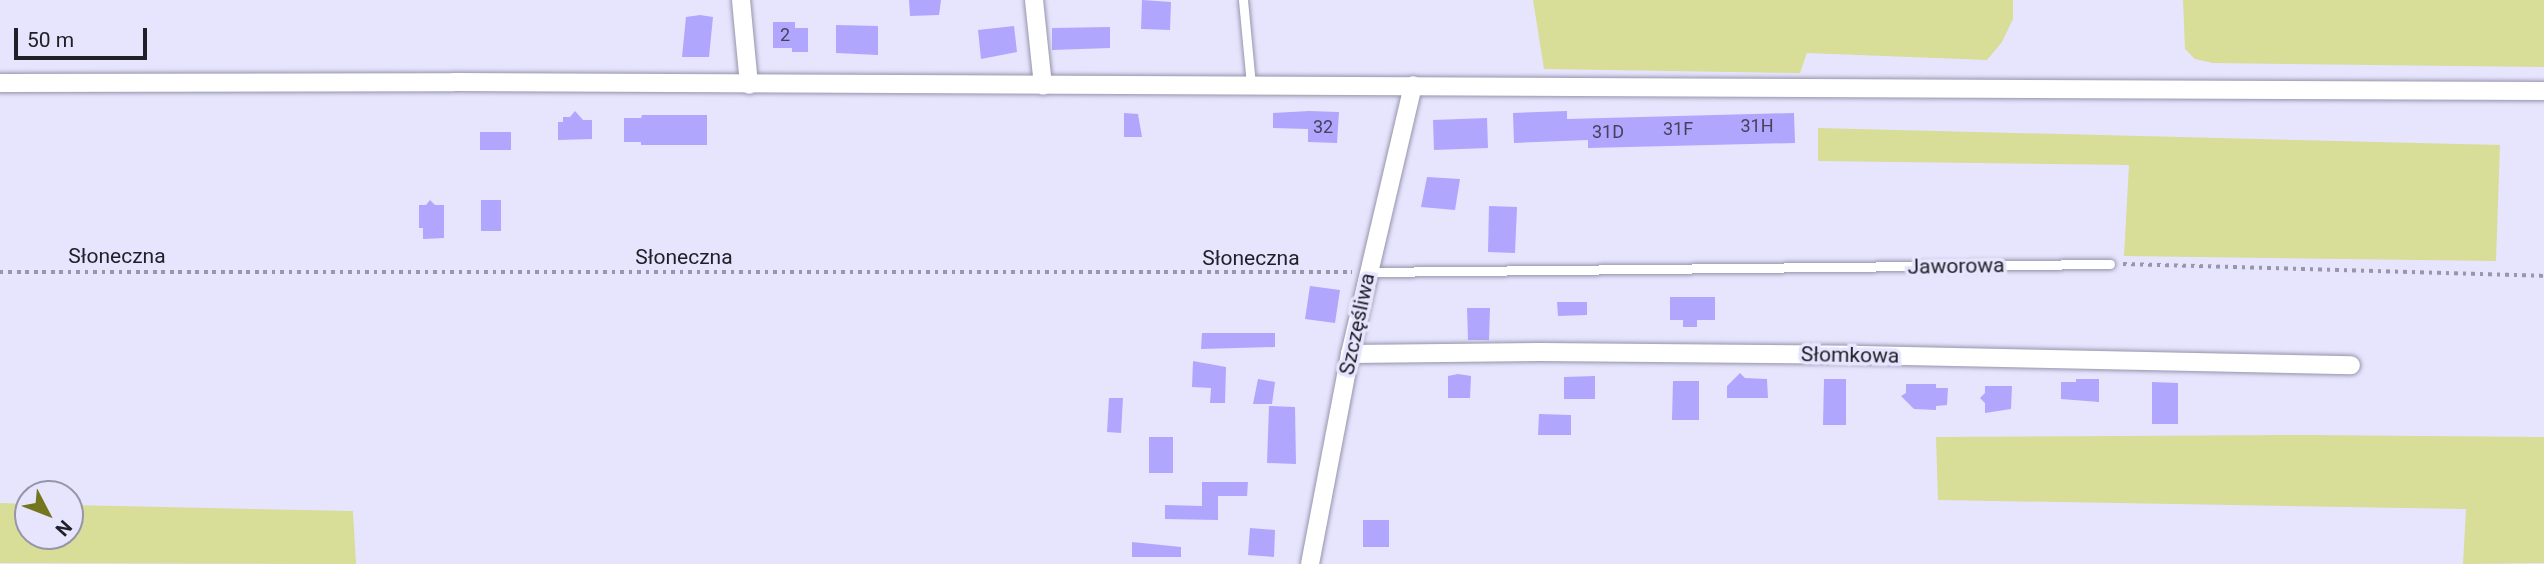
<!DOCTYPE html>
<meta charset="utf-8">
<style>
body{margin:0}
#map{position:relative;width:2544px;height:564px;overflow:hidden;background:#e7e5fe;font-family:Roboto,sans-serif}
div>[style]{position:absolute}
[style*='--x']{left:calc(var(--x)*1px);top:calc(var(--y)*1px);width:calc(var(--w)*1px);rotate:calc(var(--a)*1deg)}
.green>*{inset:0;background:#d8dd98}
.building>*{inset:0;background:#b0a6fd}
.path>*{height:3.5px;margin-top:-1.75px;transform-origin:0;background:repeating-linear-gradient(90deg,#9897a9 0 3.5px,transparent 0 8.5px)}
.roads{filter:drop-shadow(0 0 2px #9594ab) drop-shadow(0 0 2px #9594ab)}
.service>*{height:9px;margin:-4.5px;padding:0 4.5px;transform-origin:4.5px;border-radius:4.5px;background:#fff}
.minor>*{height:18px;margin:-9px;padding:0 9px;transform-origin:9px;border-radius:9px;background:#fff}
span{translate:-50% -50%;white-space:nowrap;text-align:center;line-height:1.15;-webkit-text-stroke:7px #e7e5fe;paint-order:stroke}
.number-label{font-size:18px;color:#44425d}
.number-label span{-webkit-text-stroke-width:0}
.street-label{font-size:21px;color:#202028}
.north{position:absolute;left:14px;top:480px;width:70px;height:70px;box-sizing:border-box;background:#e7e5fe;border:2px solid #9796a8;border-radius:50%;rotate:132deg;font-size:19px;font-weight:700;line-height:28px;text-align:center;color:#202028}
.north::after{content:'';display:block;margin:auto;width:24px;height:32px;background:#73761d;clip-path:polygon(50% 0,100% 100%,50% 72%,0 100%)}
.scale{position:absolute;left:14px;top:28px;width:133px;height:32px;box-sizing:border-box;border:4px solid #202028;border-top:0;padding-left:9px;font-size:21px;line-height:24px;white-space:nowrap;color:#202028;-webkit-text-stroke:5px #e7e5fe;paint-order:stroke}
</style>
<div id="map">
<div class="green">
<i style="clip-path:polygon(1533px 0,2013px 0,2013px 19px,2002px 42px,1987px 60px,1807px 53px,1800px 73px,1544px 69px)"></i>
<i style="clip-path:polygon(2183px 0,2544px 0,2544px 67px,2213px 63px,2195px 59px,2185px 49px)"></i>
<i style="clip-path:polygon(1818px 128px,2500px 145px,2496px 261px,2124px 256px,2129px 165px,1818px 161px)"></i>
<i style="clip-path:polygon(2307px 435px,2544px 437px,2544px 563px,2463px 564px,2466px 509px,1938px 500px,1936px 437px)"></i>
<i style="clip-path:polygon(0 503px,28px 504px,28px 536px,70px 536px,70px 505px,353px 511px,356px 564px,0 563px)"></i>
</div>
<div class="building">
<i style="clip-path:polygon(909px 0,941px 0,939px 15px,910px 16px)"></i>
<i style="clip-path:polygon(1142px 0,1171px 2px,1170px 30px,1141px 29px)"></i>
<i style="clip-path:polygon(700px 15px,713px 17px,709px 57px,682px 57px,686px 17px)"></i>
<i style="clip-path:polygon(773px 22px,795px 22px,795px 28px,808px 28px,808px 52px,792px 52px,792px 48px,773px 48px)"></i>
<i style="clip-path:polygon(836px 25px,878px 26px,878px 55px,836px 53px)"></i>
<i style="clip-path:polygon(1014px 26px,1017px 52px,981px 59px,978px 30px)"></i>
<i style="clip-path:polygon(1110px 27px,1110px 48px,1052px 50px,1052px 28px)"></i>
<i style="clip-path:polygon(575px 111px,583px 120px,592px 120px,592px 139px,558px 140px,558px 122px,563px 122px,563px 117px,570px 117px)"></i>
<i style="clip-path:polygon(1309px 111px,1339px 112px,1337px 143px,1308px 142px,1308px 129px,1273px 128px,1273px 113px)"></i>
<i style="clip-path:polygon(1567px 111px,1567px 119px,1794px 113px,1795px 143px,1588px 148px,1588px 140px,1514px 143px,1513px 113px)"></i>
<i style="clip-path:polygon(1124px 113px,1138px 114px,1142px 137px,1124px 137px)"></i>
<i style="clip-path:polygon(642px 115px,707px 115px,707px 145px,641px 145px,641px 142px,624px 142px,624px 118px,641px 118px)"></i>
<i style="clip-path:polygon(1487px 118px,1488px 148px,1434px 150px,1433px 120px)"></i>
<i style="clip-path:polygon(480px 132px,511px 132px,511px 150px,480px 150px)"></i>
<i style="clip-path:polygon(1427px 177px,1460px 179px,1455px 210px,1421px 207px)"></i>
<i style="clip-path:polygon(430px 200px,435px 205px,444px 205px,444px 238px,423px 239px,423px 228px,419px 228px,419px 205px,426px 205px)"></i>
<i style="clip-path:polygon(481px 200px,501px 200px,501px 231px,481px 231px)"></i>
<i style="clip-path:polygon(1489px 206px,1517px 207px,1515px 253px,1488px 252px)"></i>
<i style="clip-path:polygon(1310px 286px,1340px 290px,1335px 323px,1305px 319px)"></i>
<i style="clip-path:polygon(1670px 297px,1715px 297px,1715px 320px,1697px 320px,1697px 327px,1683px 327px,1683px 320px,1670px 320px)"></i>
<i style="clip-path:polygon(1557px 302px,1587px 302px,1587px 315px,1558px 316px)"></i>
<i style="clip-path:polygon(1467px 308px,1490px 308px,1489px 340px,1468px 340px)"></i>
<i style="clip-path:polygon(1202px 333px,1275px 333px,1275px 347px,1201px 349px)"></i>
<i style="clip-path:polygon(1193px 361px,1226px 367px,1225px 403px,1210px 403px,1211px 388px,1192px 387px)"></i>
<i style="clip-path:polygon(1740px 373px,1745px 378px,1767px 379px,1768px 398px,1727px 398px,1727px 386px)"></i>
<i style="clip-path:polygon(1458px 374px,1471px 376px,1470px 398px,1448px 398px,1448px 376px)"></i>
<i style="clip-path:polygon(1595px 376px,1595px 399px,1564px 399px,1564px 377px)"></i>
<i style="clip-path:polygon(1258px 379px,1275px 382px,1272px 404px,1253px 404px)"></i>
<i style="clip-path:polygon(1824px 379px,1846px 379px,1846px 425px,1823px 425px)"></i>
<i style="clip-path:polygon(2076px 379px,2099px 379px,2099px 402px,2061px 399px,2061px 382px,2076px 382px)"></i>
<i style="clip-path:polygon(1673px 381px,1699px 381px,1699px 420px,1672px 420px)"></i>
<i style="clip-path:polygon(2152px 382px,2178px 383px,2178px 424px,2152px 424px)"></i>
<i style="clip-path:polygon(1906px 384px,1936px 384px,1936px 388px,1948px 388px,1947px 405px,1936px 406px,1936px 410px,1914px 409px,1901px 396px,1906px 393px)"></i>
<i style="clip-path:polygon(1985px 386px,2012px 386px,2011px 409px,1985px 413px,1985px 403px,1980px 398px,1985px 393px)"></i>
<i style="clip-path:polygon(1109px 398px,1123px 398px,1121px 433px,1107px 432px)"></i>
<i style="clip-path:polygon(1269px 406px,1295px 407px,1296px 464px,1267px 463px)"></i>
<i style="clip-path:polygon(1539px 414px,1571px 415px,1571px 435px,1538px 435px)"></i>
<i style="clip-path:polygon(1149px 437px,1173px 437px,1173px 473px,1149px 473px)"></i>
<i style="clip-path:polygon(1202px 482px,1248px 482px,1247px 496px,1218px 496px,1218px 520px,1165px 519px,1165px 505px,1202px 506px)"></i>
<i style="clip-path:polygon(1363px 520px,1389px 520px,1389px 547px,1363px 547px)"></i>
<i style="clip-path:polygon(1250px 528px,1275px 530px,1274px 557px,1248px 555px)"></i>
<i style="clip-path:polygon(1132px 542px,1181px 547px,1181px 557px,1132px 557px)"></i>
</div>
<div class="path">
<i style="--x:2123;--y:264;--w:421;--a:1.6"></i>
<i style="--x:0;--y:272;--w:1352;--a:0"></i>
</div>
<div class="roads">
<div class="service">
<i style="--x:1243;--y:0;--w:85;--a:84.6"></i>
<i style="--x:1368;--y:272;--w:742;--a:-0.62"></i>
</div>
<div class="minor">
<i style="--x:741;--y:0;--w:85;--a:84.6"></i>
<i style="--x:1034;--y:0;--w:86;--a:84"></i>
<i style="--x:0;--y:83;--w:454;--a:-0.1"></i>
<i style="--x:454;--y:82;--w:2090;--a:0.25"></i>
<i style="--x:1350;--y:354;--w:190;--a:-0.6"></i>
<i style="--x:1540;--y:352;--w:318;--a:0.5"></i>
<i style="--x:1858;--y:355;--w:493;--a:1.2"></i>
<i style="--x:1310;--y:564;--w:214;--a:-79.2"></i>
<i style="--x:1350;--y:354;--w:276;--a:-76.8"></i>
</div>
</div>
<div class="number-label">
<span style="left:785px;top:35px">2</span>
<span style="left:1757px;top:126px">31H</span>
<span style="left:1323px;top:127px">32</span>
<span style="left:1678px;top:129px">31F</span>
<span style="left:1608px;top:132px">31D</span>
</div>
<div class="street-label">
<span style="left:117px;top:256px">Słoneczna</span>
<span style="left:684px;top:257px">Słoneczna</span>
<span style="left:1251px;top:258px">Słoneczna</span>
<span style="left:1956px;top:266px;rotate:-1deg">Jaworowa</span>
<span style="left:1357px;top:324px;rotate:-78deg">Szczęśliwa</span>
<span style="left:1850px;top:355px;rotate:1deg">Słomkowa</span>
</div>
<div class="north">N</div>
<div class="scale">50 m</div>
</div>
